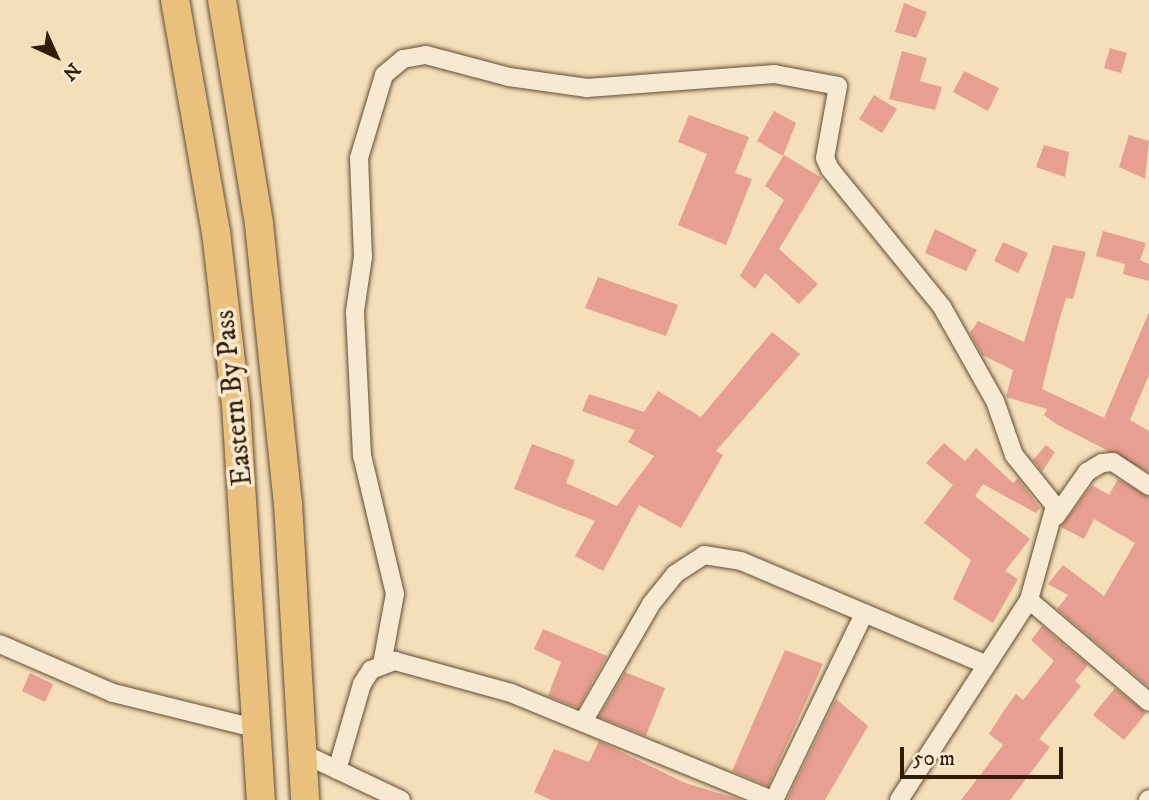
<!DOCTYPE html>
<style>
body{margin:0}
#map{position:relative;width:1149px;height:800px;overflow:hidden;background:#f4dfba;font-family:"IM FELL DW Pica",serif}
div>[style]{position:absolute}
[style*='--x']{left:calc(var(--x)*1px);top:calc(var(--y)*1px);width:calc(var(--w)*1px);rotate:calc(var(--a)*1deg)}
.building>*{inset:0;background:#e69f90}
.roads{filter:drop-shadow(0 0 2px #634d33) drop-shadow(0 0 2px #634d33)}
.street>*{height:18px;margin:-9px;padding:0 9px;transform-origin:9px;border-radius:9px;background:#f8ead2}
.primary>*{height:28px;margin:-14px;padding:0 14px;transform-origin:14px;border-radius:14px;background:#eac07d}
span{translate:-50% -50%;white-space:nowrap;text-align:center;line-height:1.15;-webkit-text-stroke:7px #f8ead2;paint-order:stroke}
.street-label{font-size:28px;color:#331c06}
.north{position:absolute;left:21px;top:21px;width:70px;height:70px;-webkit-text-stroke:5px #f8ead2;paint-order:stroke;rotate:135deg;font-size:19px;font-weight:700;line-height:28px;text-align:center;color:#331c06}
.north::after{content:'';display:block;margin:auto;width:24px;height:32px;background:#331c06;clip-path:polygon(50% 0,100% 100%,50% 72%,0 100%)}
.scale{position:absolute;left:900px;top:747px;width:163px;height:32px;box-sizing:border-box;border:4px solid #331c06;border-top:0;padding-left:9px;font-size:21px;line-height:24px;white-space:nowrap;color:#331c06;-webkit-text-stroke:5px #f8ead2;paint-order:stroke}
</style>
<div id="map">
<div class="building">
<i style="clip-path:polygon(904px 3px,927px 12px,916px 38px,895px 32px)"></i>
<i style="clip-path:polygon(1110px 48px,1127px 53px,1121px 73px,1104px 68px)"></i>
<i style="clip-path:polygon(902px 51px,927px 58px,920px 81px,942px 87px,935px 110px,889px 99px)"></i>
<i style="clip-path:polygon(964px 71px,999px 88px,988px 111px,953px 92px)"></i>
<i style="clip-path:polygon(874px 95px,897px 109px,882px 133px,859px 119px)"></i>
<i style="clip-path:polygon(774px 111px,796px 123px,783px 156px,757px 141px)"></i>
<i style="clip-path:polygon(689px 115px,749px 137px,735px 173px,752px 179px,726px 245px,678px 225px,707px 154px,678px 142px)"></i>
<i style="clip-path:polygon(1129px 135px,1149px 141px,1145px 179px,1119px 167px)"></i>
<i style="clip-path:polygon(1044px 145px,1069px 152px,1065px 177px,1036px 167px)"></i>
<i style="clip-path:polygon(784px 155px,822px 178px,779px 249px,818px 284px,799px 304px,765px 273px,755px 289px,740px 276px,784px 200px,765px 186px)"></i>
<i style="clip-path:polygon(935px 229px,977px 250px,966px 271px,925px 253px)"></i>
<i style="clip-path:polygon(1103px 231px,1146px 243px,1140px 260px,1149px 264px,1149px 281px,1123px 274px,1125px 264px,1096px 256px)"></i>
<i style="clip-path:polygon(1003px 242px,1028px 253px,1018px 273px,994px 261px)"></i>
<i style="clip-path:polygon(1053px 245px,1086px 252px,1073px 299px,1066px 298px,1059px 321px,1042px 389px,1104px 418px,1149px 312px,1149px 375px,1130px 420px,1149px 431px,1149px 472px,1056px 424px,1044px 415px,1047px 409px,1006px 397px,1013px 370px,982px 355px,970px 333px,978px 321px,1024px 342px)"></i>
<i style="clip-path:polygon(598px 277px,678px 305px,666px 336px,585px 308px)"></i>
<i style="clip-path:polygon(772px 332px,800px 354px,716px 451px,723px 455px,681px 528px,639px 505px,603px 571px,575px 556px,595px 521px,514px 489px,532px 444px,575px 460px,566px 483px,617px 506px,654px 456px,628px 442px,635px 430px,582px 411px,589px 394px,644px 412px,658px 391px,701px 417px)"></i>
<i style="clip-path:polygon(944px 443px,965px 461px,976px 448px,1013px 483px,1018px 478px,1040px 508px,1036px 513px,983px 484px,975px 496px,1030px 539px,1005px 571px,1018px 579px,993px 623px,953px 599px,971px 560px,924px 523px,953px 485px,926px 463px)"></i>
<i style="clip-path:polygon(1046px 445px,1055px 452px,1042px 472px,1033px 460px)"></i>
<i style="clip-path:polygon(1118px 479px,1149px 497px,1149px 687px,1057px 609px,1068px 595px,1048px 584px,1063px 565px,1104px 596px,1135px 543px,1094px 519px,1084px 539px,1061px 527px,1092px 485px,1109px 495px)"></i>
<i style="clip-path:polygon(1042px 626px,1088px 665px,1075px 681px,1081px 686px,1039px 739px,1050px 747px,1010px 800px,961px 800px,1003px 745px,989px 734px,1003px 712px,1016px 694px,1023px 700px,1054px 661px,1031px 640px)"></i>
<i style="clip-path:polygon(543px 629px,607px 656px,578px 708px,548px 696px,561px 662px,534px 649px)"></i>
<i style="clip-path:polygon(785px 650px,823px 664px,768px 786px,732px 771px)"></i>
<i style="clip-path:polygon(625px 672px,665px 688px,646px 736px,599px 717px)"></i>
<i style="clip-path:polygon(30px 673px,53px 684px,45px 702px,22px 691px)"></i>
<i style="clip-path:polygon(1115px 688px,1146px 713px,1124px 740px,1093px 715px)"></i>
<i style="clip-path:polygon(836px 699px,868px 726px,825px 800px,787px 800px)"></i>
<i style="clip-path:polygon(599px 741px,685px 783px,742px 800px,551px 800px,534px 792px,554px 749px,589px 762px)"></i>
</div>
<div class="roads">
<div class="street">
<i style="--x:1056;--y:516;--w:54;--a:-54.8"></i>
<i style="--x:1087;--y:472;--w:17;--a:-31"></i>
<i style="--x:1102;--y:463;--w:11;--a:-5"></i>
<i style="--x:1113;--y:462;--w:43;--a:33.7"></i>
<i style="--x:0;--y:644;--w:123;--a:23.4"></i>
<i style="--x:113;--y:693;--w:149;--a:13.9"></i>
<i style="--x:382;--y:664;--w:71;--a:-79.5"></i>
<i style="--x:395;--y:594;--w:142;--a:-103.4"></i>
<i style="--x:362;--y:456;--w:145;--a:-92.8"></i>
<i style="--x:355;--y:311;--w:55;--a:-81.6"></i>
<i style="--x:363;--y:257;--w:99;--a:-92.3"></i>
<i style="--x:359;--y:158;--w:87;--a:-73.2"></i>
<i style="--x:384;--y:75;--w:25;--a:-40"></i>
<i style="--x:403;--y:59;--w:23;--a:-10"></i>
<i style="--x:426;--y:55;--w:86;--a:14.8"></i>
<i style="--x:509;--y:77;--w:79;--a:8"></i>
<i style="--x:587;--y:88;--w:188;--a:-4.3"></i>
<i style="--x:774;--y:74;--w:65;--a:10.6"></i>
<i style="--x:838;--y:86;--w:73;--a:100.2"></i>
<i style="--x:825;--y:158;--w:12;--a:66"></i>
<i style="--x:830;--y:169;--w:178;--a:50.9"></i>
<i style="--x:942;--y:307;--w:108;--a:60.6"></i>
<i style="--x:995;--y:401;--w:57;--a:70.6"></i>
<i style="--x:1014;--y:455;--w:65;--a:51.2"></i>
<i style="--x:1055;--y:506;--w:98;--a:105.5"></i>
<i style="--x:583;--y:722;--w:136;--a:-60"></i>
<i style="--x:651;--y:604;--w:38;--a:-51"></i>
<i style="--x:675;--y:574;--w:35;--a:-33"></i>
<i style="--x:704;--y:555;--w:37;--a:9"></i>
<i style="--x:741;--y:561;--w:263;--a:22.9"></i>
<i style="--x:306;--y:755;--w:105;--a:25.3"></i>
<i style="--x:337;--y:770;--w:90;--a:-73.8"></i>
<i style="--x:362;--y:684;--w:17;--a:-57"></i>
<i style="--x:371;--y:670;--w:26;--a:-21"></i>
<i style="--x:395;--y:661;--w:120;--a:15.4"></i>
<i style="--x:511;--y:693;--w:282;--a:22.3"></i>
<i style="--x:774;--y:800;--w:207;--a:-64.2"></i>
<i style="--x:899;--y:800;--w:239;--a:-57"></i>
<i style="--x:1029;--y:600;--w:157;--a:40.4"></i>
<i style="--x:1148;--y:800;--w:1;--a:-45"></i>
</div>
<div class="primary">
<i style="--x:175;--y:0;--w:236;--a:80"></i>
<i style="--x:216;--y:232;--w:174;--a:83.4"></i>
<i style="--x:236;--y:405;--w:396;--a:86.4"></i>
<i style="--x:222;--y:0;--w:227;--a:80.6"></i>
<i style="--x:259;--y:224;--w:281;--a:84.1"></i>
<i style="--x:288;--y:503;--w:297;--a:86.7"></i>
</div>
</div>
<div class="street-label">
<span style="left:234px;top:398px;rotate:-96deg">Eastern By Pass</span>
</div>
<div class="north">N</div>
<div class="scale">50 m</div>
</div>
